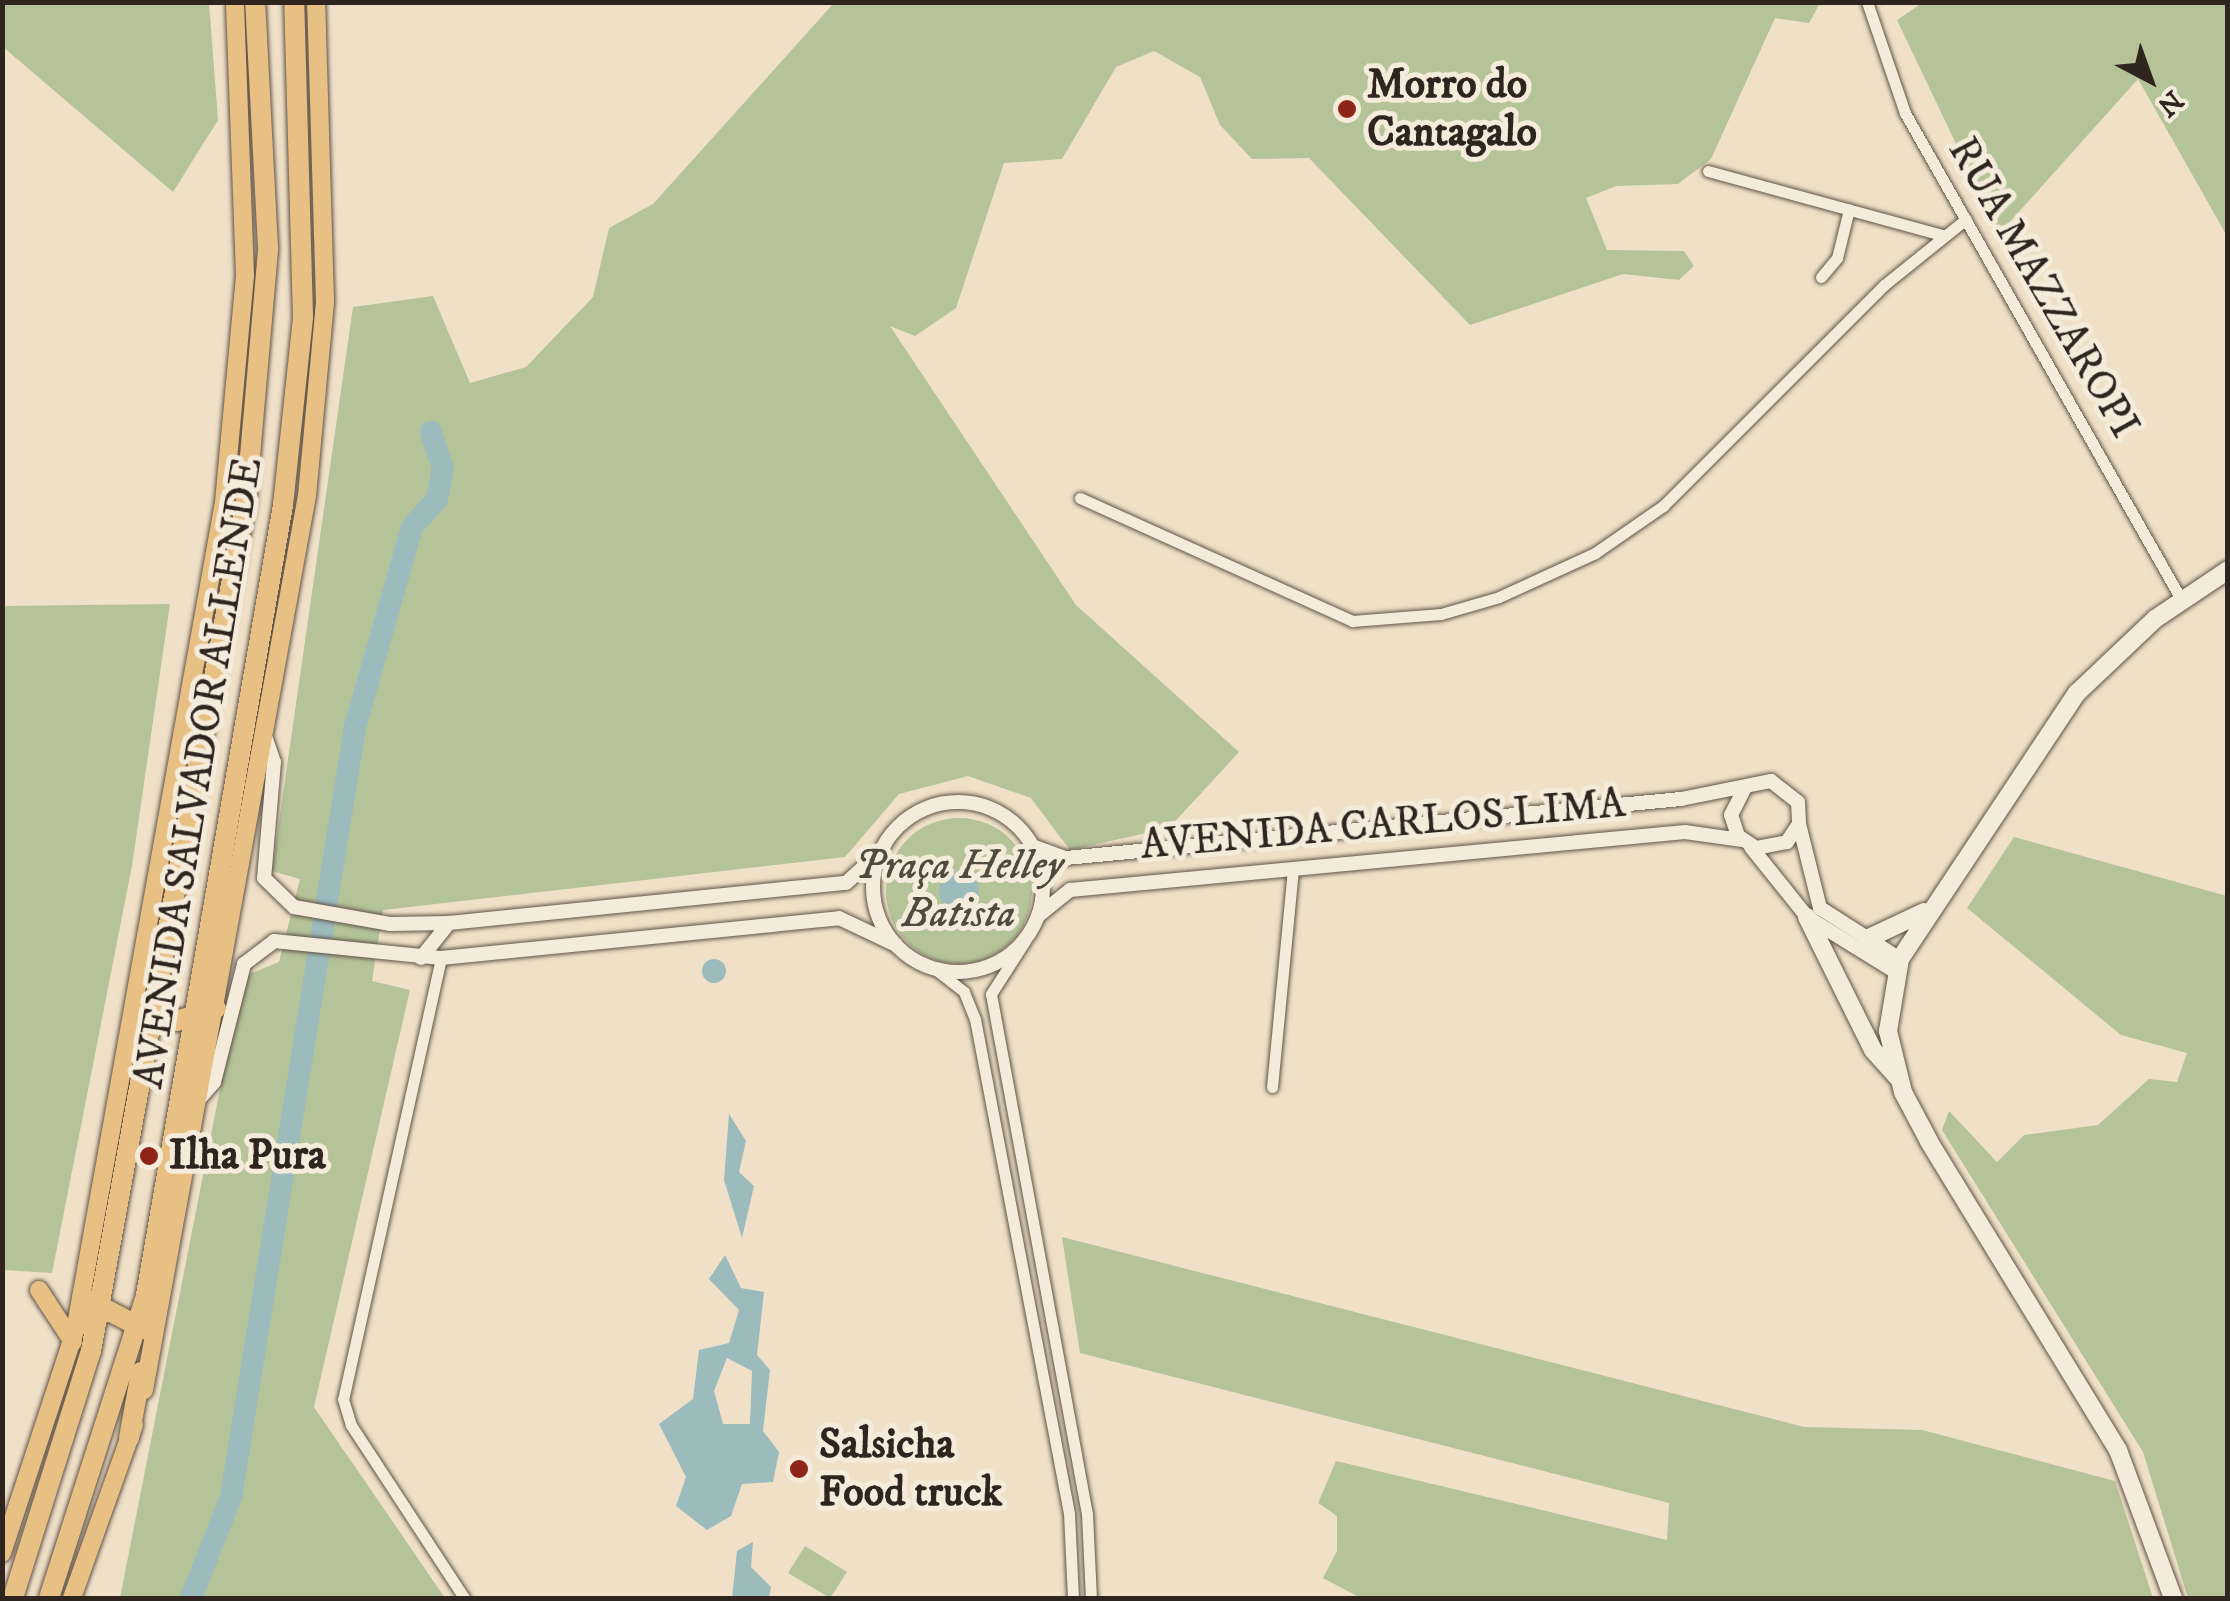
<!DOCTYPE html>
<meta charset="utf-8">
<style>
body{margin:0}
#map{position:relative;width:2230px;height:1601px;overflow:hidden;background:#efe0c7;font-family:"IM FELL DW Pica",serif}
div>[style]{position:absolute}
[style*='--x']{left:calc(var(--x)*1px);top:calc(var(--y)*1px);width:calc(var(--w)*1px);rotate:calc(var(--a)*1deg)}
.green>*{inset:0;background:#b5c399}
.round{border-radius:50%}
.water>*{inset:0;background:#9cbbbd}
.river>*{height:22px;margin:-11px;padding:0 11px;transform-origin:11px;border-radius:11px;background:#9cbbbd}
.roads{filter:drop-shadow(0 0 2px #5f5348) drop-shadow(0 0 2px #5f5348)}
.minor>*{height:11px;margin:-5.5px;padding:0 5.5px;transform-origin:5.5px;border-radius:5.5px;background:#f5ebdb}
.tertiary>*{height:14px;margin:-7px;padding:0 7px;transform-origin:7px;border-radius:7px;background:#f5ebdb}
.tertiary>.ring{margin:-7px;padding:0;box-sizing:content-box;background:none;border:14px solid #f5ebdb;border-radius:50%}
.secondary>*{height:18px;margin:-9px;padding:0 9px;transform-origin:9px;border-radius:9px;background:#f5ebdb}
.primary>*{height:18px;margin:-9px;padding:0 9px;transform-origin:9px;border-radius:9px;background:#e8c084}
.trunk>*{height:20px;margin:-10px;padding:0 10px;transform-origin:10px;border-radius:10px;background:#e8c084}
.dots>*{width:28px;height:28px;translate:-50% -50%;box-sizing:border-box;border:5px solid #f5ebdb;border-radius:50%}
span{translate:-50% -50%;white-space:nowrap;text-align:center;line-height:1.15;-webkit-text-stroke:10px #f5ebdb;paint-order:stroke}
.poi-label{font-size:42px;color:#2f241e;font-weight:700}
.left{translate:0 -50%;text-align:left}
.street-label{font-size:42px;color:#2f241e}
.park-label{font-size:42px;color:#504c3d;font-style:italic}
.frame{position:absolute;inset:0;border:5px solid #2f241e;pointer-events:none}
.north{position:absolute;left:2100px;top:30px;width:100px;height:100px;-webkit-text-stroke:8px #f5ebdb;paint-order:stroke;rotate:139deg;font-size:28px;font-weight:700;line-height:40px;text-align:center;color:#2f241e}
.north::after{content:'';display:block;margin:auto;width:35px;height:45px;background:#2f241e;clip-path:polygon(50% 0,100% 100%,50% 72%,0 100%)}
</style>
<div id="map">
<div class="green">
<i style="clip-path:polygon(3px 2px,209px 3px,218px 120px,173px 192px,3px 47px)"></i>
<i style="clip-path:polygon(834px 3px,1820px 3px,1809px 23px,1775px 18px,1711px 159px,1678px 184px,1616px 186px,1586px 198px,1607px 250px,1684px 251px,1694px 266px,1679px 280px,1623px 274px,1470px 325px,1309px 158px,1252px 159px,1220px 125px,1200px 77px,1154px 51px,1116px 67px,1062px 159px,1004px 163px,956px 308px,915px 336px,890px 326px,1076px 605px,1239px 752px,1169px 828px,1070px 850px,1031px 798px,968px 776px,899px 794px,845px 857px,383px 910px,372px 981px,410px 990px,314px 1407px,445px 1598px,120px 1598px,242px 977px,279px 962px,300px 879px,272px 871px,353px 307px,433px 296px,470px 383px,526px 367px,593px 297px,609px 228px,653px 204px)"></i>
<i style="clip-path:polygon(1922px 3px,2227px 3px,2227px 236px,2138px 79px,1999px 234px,1897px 20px)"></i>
<i style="clip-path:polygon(170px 604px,132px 866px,52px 1273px,3px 1270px,3px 606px)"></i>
<i class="round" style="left:886px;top:818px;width:146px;height:146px"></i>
<i style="clip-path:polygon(2014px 837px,2227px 896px,2227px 1598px,2188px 1598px,2143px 1452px,1942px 1130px,1949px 1111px,1997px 1162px,2024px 1135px,2098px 1125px,2149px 1079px,2177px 1082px,2187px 1053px,2121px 1035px,1967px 908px)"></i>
<i style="clip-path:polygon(1062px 1237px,1804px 1427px,1922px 1430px,2115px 1481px,2153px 1598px,1361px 1598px,1323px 1578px,1337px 1551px,1337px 1516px,1318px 1503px,1336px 1461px,1667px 1540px,1669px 1503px,1080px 1353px)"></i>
<i style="clip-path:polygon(805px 1546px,847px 1572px,830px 1598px,788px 1573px)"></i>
</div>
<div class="water">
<i class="round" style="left:939px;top:871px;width:40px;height:40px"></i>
<i class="round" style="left:702px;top:959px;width:24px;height:24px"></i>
<i style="clip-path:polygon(729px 1114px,746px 1141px,739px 1172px,754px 1186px,742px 1238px,724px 1180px)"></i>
<i style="clip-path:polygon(evenodd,725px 1255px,741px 1288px,764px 1292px,757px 1355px,770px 1370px,763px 1431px,779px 1452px,773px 1482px,742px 1484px,731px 1516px,707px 1530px,676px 1506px,686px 1477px,659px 1424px,693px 1399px,699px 1350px,729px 1343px,739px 1310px,709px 1279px,725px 1255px,727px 1358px,752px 1371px,750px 1424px,723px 1424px,714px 1391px,727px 1358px)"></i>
<i style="clip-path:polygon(753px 1542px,751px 1567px,771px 1587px,769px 1598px,732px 1598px,737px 1551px)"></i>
</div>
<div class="river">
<i style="--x:191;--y:1598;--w:109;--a:-68.4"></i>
<i style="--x:231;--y:1497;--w:780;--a:-80.85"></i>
<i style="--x:355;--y:727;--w:208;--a:-74.1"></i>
<i style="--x:412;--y:527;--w:38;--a:-48"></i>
<i style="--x:437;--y:499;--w:31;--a:-79"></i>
<i style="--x:443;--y:469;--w:39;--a:-108"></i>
</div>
<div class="roads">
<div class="minor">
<i style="--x:1867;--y:2;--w:117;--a:71.1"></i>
<i style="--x:1905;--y:113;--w:559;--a:60.41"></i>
<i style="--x:1708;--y:171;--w:243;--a:15.3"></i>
<i style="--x:1821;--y:277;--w:25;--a:-50"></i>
<i style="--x:1837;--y:258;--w:50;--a:-76.2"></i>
<i style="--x:1080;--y:498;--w:299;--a:24.3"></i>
<i style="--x:1352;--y:621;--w:89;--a:-4.5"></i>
<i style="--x:1441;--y:614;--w:60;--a:-16.3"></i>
<i style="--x:1499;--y:597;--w:106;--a:-24.6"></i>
<i style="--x:1595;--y:553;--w:83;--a:-34.7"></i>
<i style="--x:1663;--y:506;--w:313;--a:-45"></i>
<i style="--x:1884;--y:285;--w:105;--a:-38.8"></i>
<i style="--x:1025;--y:941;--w:63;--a:122.7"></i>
<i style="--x:991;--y:994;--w:529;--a:79.54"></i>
<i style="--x:1087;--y:1514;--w:84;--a:87.3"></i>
<i style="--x:441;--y:958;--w:452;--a:102.5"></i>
<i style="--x:343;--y:1399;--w:27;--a:73"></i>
<i style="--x:351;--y:1425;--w:207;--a:56.8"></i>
<i style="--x:935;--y:969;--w:37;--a:38"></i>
<i style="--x:964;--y:992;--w:29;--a:68"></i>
<i style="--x:975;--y:1019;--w:503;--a:79.23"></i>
<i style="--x:1069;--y:1513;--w:85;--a:87.3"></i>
<i style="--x:1272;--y:1087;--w:220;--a:-84.5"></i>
</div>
<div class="tertiary">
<i style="--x:266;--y:739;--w:24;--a:71"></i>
<i style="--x:274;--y:762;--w:116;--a:94.9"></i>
<i style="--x:264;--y:878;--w:42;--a:44"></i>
<i style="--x:294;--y:907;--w:97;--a:10"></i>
<i style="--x:390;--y:924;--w:59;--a:-1"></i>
<i style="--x:449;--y:923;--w:399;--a:-5.8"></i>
<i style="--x:846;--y:883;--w:47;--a:-42.4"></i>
<i class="ring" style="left:873px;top:802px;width:156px;height:156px"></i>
<i style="--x:1799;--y:824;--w:87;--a:76"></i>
<i style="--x:1820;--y:908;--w:95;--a:32.5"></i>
<i style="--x:1035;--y:847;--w:33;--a:20"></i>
<i style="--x:1066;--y:858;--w:618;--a:-5.48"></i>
<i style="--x:1681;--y:799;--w:92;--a:-11.3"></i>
<i style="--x:1771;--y:781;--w:34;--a:38"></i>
<i style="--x:1798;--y:802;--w:22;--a:87"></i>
<i style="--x:1799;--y:824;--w:22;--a:124"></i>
<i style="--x:1787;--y:842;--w:32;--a:169"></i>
<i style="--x:1756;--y:848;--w:22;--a:-146"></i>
<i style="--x:1738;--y:836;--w:22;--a:-108"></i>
<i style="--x:1731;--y:815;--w:29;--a:-63"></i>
<i style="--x:1751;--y:847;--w:90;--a:51.3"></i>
<i style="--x:1807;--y:917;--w:105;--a:31.7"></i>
<i style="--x:1039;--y:915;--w:40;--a:-39"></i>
<i style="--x:1070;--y:890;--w:618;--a:-5.39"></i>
<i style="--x:1685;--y:832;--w:58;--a:8"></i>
<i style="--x:421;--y:958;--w:45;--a:-51.3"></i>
<i style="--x:201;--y:1097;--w:20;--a:-49"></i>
<i style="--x:214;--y:1082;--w:122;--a:-75.7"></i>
<i style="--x:244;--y:964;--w:38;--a:-37"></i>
<i style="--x:274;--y:941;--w:168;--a:5.8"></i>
<i style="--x:441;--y:958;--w:400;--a:-5.7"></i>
<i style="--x:839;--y:918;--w:63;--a:25.3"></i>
</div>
<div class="secondary">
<i style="--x:1807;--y:917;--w:148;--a:63.6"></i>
<i style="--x:1873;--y:1050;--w:36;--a:48"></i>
<i style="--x:1867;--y:939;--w:63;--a:-25.3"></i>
<i style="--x:2173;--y:1598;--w:158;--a:-110.4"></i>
<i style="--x:2118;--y:1450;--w:362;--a:-121.5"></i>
<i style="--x:1929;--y:1141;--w:55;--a:-118"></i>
<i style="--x:1903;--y:1092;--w:63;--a:-103.8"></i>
<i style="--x:1888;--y:1031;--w:73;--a:-80.5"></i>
<i style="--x:1900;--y:959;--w:320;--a:-56.4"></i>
<i style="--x:2077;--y:693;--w:108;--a:-43.5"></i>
<i style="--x:2155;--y:619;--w:88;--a:-33.9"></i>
</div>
<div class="primary">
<i style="--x:39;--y:1290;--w:62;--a:56.8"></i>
<i style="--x:144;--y:1390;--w:909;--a:-79.67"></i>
<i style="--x:307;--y:496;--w:196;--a:-84.7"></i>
<i style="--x:325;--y:301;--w:299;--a:-91.7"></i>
<i style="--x:2;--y:1553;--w:234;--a:-71.8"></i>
<i style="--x:75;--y:1331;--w:842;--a:-79.81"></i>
<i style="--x:224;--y:502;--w:227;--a:-84.7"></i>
<i style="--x:245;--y:276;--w:274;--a:-92.1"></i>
<i style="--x:72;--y:1598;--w:184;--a:-70.3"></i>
</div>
<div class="trunk">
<i style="--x:151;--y:1000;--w:33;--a:39"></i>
<i style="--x:177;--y:1021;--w:41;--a:-18.4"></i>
<i style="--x:82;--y:1297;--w:70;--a:27.3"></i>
<i style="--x:77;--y:1325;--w:32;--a:-24"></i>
<i style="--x:129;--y:1438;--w:67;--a:-79.7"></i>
<i style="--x:13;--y:1598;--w:259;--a:-72.5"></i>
<i style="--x:91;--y:1351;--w:863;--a:-79.65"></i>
<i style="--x:246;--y:502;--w:255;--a:-85"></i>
<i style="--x:268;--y:248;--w:246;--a:-93"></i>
<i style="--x:49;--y:1598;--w:318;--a:-72.2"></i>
<i style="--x:146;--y:1295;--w:802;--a:-80.16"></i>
<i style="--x:283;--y:505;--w:189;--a:-83.9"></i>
<i style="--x:303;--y:317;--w:315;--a:-91.6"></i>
</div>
</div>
<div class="dots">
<i style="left:1347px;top:109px;background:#8f2418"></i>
<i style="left:149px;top:1156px;background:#8f2418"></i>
<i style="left:799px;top:1469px;background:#8f2418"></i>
</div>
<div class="poi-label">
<span class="left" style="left:1367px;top:109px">Morro do<br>Cantagalo</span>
<span class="left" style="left:169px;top:1156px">Ilha Pura</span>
<span class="left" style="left:819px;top:1469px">Salsicha<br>Food truck</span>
</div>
<div class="street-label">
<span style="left:2043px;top:288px;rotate:60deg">RUA MAZZAROPI</span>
<span style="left:199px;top:773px;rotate:-81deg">AVENIDA SALVADOR ALLENDE</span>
<span style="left:1383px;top:825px;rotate:-5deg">AVENIDA CARLOS LIMA</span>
</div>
<div class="park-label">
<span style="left:959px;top:890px">Praça Helley<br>Batista</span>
</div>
<div class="frame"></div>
<div class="north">N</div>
</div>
